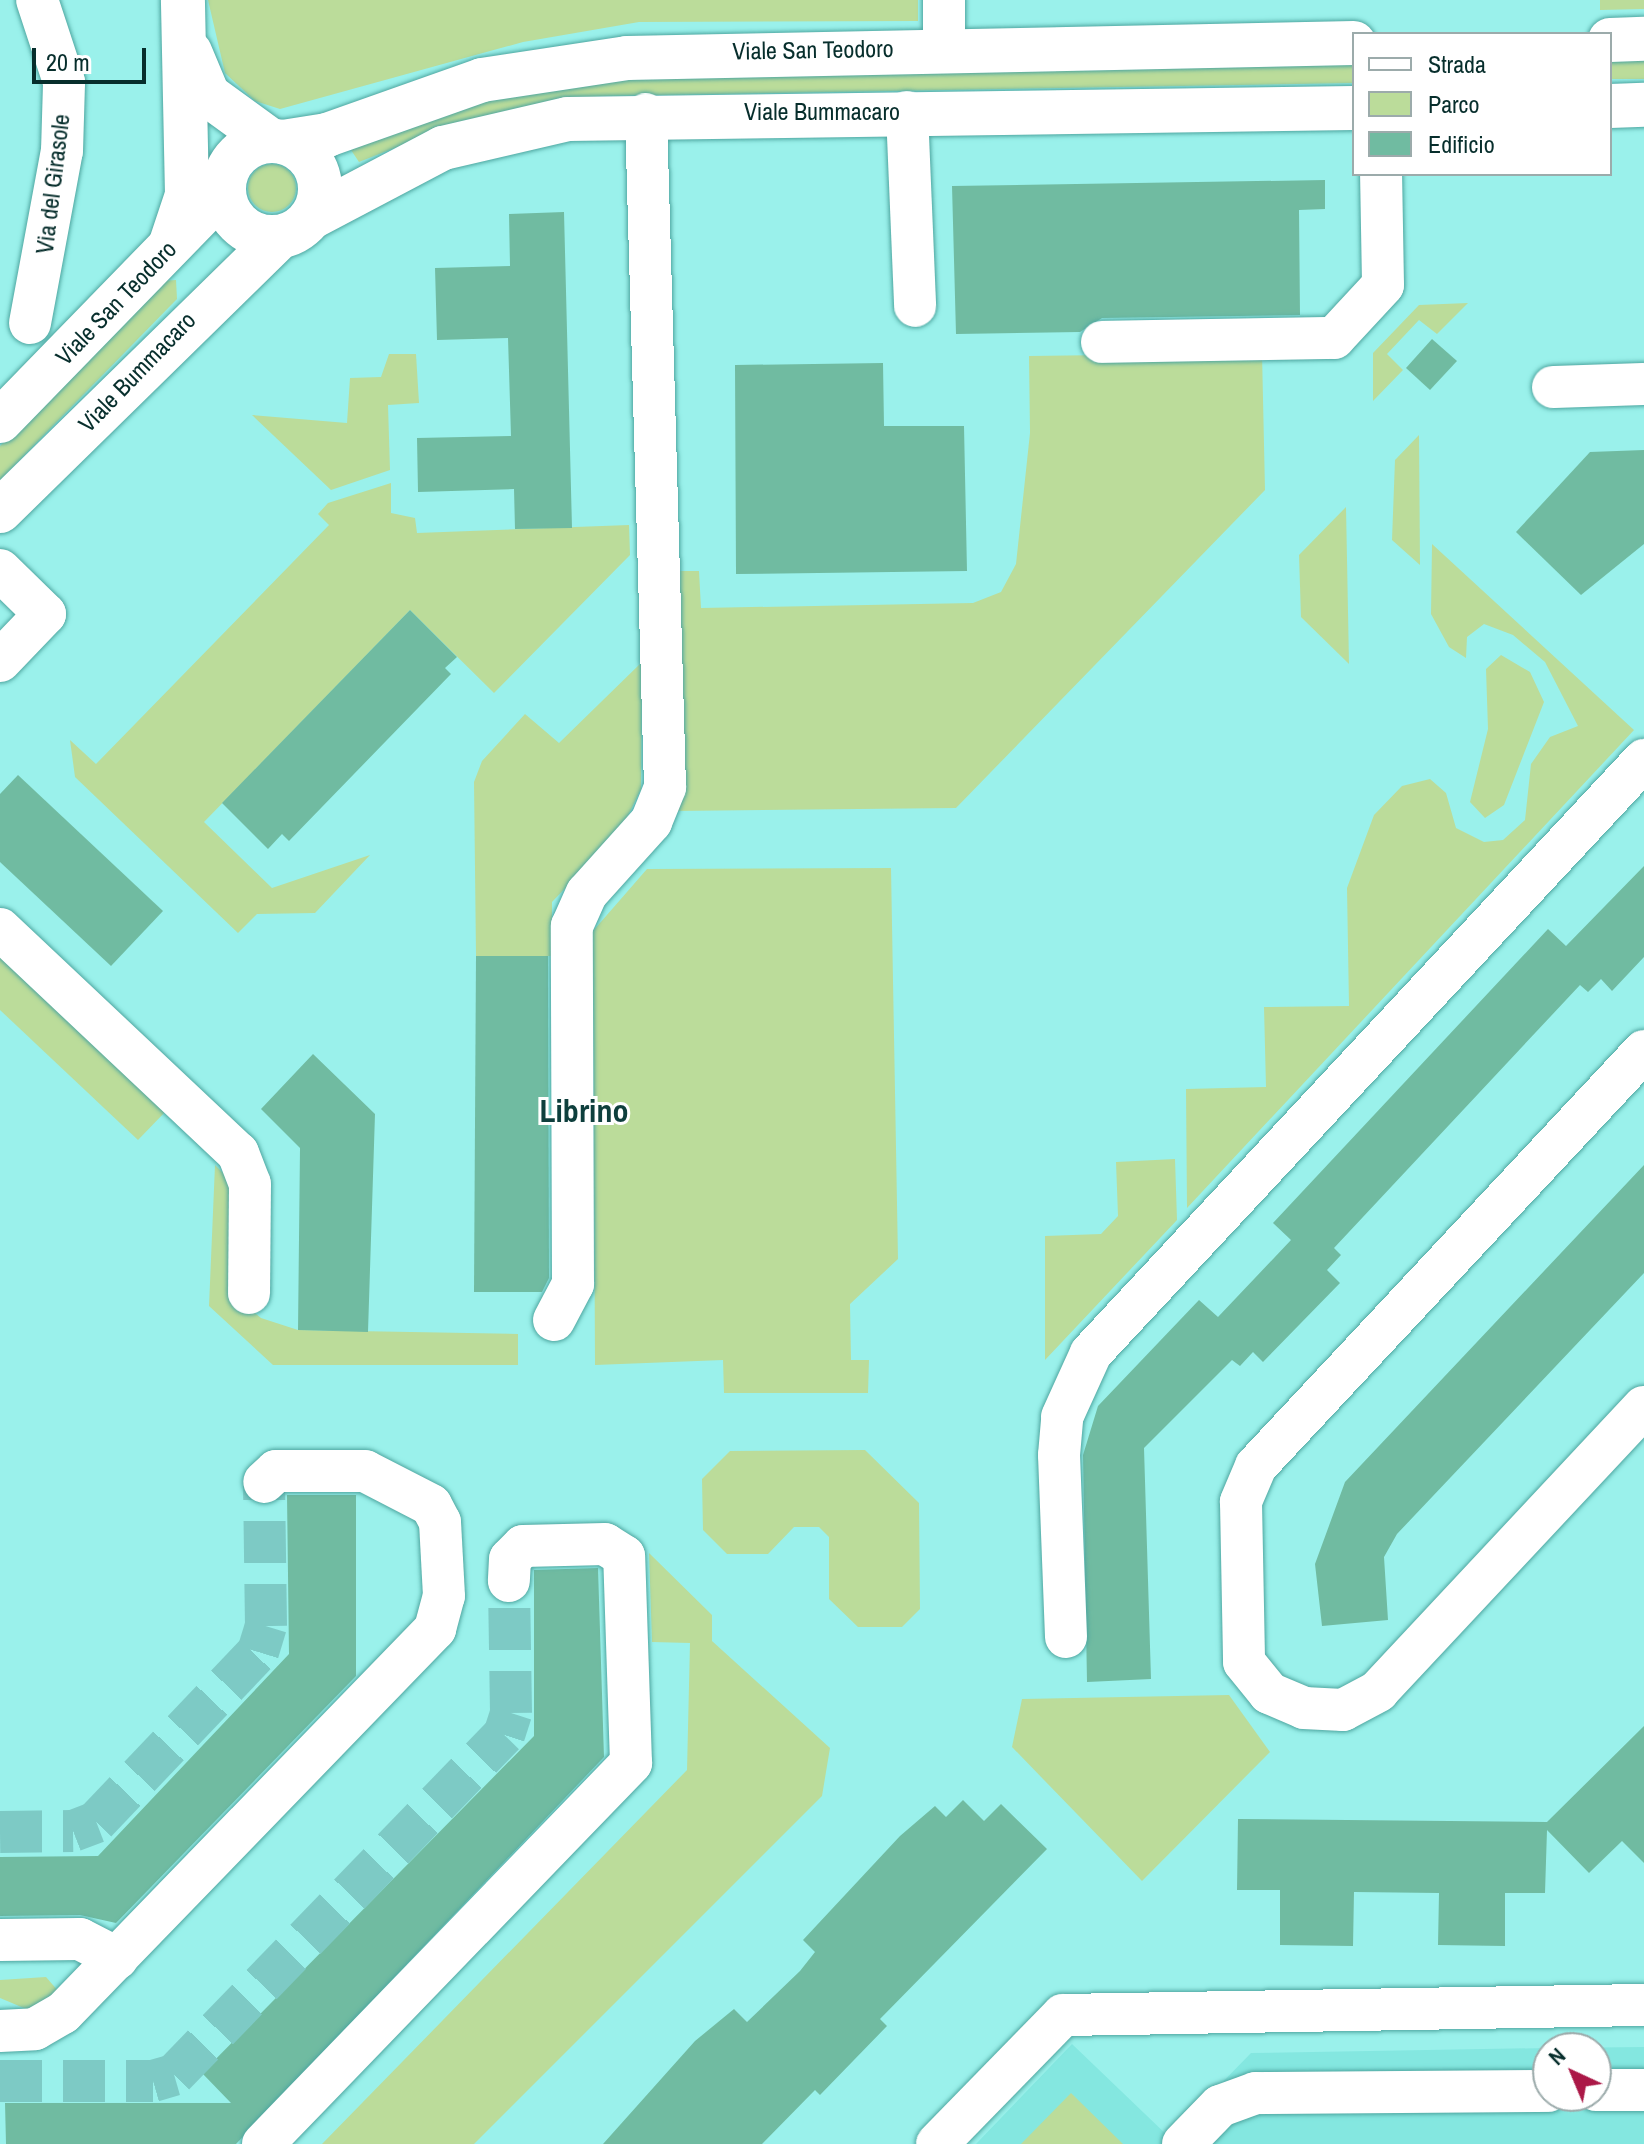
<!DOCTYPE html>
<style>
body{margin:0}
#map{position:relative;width:1644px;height:2144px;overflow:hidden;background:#9af1eb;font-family:"Archivo Narrow",sans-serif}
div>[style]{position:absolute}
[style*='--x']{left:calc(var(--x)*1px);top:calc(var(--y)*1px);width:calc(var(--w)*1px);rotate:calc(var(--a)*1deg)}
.built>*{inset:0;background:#84e7e0}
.green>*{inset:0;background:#bbdc9a}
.round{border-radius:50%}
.building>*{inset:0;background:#70bba1}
.minor-tunnel>*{height:42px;margin-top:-21px;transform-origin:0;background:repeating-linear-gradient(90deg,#7dcac5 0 42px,transparent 0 63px)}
.roads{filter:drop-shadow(0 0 2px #4ea6a0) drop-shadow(0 0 2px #4ea6a0)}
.minor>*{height:42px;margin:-21px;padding:0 21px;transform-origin:21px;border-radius:21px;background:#fff}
.major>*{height:44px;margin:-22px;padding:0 22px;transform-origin:22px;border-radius:22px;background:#fff}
.major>.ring{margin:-22px;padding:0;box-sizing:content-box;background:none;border:44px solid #fff;border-radius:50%}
span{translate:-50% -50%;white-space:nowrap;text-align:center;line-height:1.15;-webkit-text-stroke:6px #fff;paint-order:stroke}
.street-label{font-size:24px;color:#072e2c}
.district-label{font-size:32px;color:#0e3f3d;font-weight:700}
.legend{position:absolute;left:1352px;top:32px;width:260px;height:144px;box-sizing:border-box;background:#fff;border:2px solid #9cabab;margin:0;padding:10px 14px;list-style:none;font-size:24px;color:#072e2c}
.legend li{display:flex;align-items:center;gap:16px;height:40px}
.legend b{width:40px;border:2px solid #9cabab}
.north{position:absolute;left:1532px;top:2032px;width:80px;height:80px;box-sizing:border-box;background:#fff;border:2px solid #9cabab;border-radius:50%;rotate:316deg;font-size:22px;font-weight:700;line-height:32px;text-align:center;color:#072e2c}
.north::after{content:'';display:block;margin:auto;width:28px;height:36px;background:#ab1847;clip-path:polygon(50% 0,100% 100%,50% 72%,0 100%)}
.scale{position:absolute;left:32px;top:48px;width:114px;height:36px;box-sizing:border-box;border:4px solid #072e2c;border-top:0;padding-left:10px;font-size:24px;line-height:28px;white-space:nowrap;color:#072e2c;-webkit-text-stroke:6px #fff;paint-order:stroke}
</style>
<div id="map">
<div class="built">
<i style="clip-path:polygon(1072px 2044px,1169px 2137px,1251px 2053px,1548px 2048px,1548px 2096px,1596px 2096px,1596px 2048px,1556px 2048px,1644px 2047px,1644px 2144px,976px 2144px)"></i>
</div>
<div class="green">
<i style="clip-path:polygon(208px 0,918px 0,918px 21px,639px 22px,523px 42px,280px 109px,255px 101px,225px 73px)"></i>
<i style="clip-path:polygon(1600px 0,1644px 0,1644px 9px,1600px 10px)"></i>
<i style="clip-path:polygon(1610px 58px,1644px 58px,1644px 79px,1610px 79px)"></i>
<i style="clip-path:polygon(1354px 62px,1354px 83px,601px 96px,430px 134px,359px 162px,351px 150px,463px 103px,639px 73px)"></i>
<i class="round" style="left:248px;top:164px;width:48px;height:48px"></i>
<i style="clip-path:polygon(176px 280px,177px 299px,0 480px,0 446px,162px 281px)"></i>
<i style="clip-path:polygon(1468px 303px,1437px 334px,1419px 320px,1387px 354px,1403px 370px,1373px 401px,1373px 353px,1419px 305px)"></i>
<i style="clip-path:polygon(1262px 353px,1265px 490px,956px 808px,673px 811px,678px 571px,699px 571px,701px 608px,973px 603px,1001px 592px,1016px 564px,1030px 433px,1029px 356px)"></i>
<i style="clip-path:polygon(389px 354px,416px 354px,419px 403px,388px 405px,390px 470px,331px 490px,252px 415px,347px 423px,350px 378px,381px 377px)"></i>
<i style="clip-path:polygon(1419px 435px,1420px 565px,1392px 540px,1395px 460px)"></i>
<i style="clip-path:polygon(391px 483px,391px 513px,415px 518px,417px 533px,629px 525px,630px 555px,494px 693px,410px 610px,204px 822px,272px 888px,370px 855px,315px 913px,257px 914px,238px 933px,75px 777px,70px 740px,96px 764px,329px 525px,318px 514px,328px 503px)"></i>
<i style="clip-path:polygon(1346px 507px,1349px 664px,1301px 617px,1299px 555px)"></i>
<i style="clip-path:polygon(1432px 544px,1634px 730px,1187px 1208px,1186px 1089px,1266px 1087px,1264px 1007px,1349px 1006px,1347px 888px,1374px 815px,1402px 786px,1430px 779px,1446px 793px,1456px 828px,1484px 842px,1503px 840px,1525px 820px,1531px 764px,1550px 737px,1578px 726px,1545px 662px,1513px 635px,1484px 624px,1467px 637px,1466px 658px,1449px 647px,1431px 614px)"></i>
<i style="clip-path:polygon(1501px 655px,1530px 672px,1544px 702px,1504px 805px,1485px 818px,1470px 802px,1488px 729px,1486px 669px)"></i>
<i style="clip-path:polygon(642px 662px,641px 789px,621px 830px,552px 902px,552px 956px,476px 956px,474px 782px,482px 761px,525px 714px,559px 743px)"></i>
<i style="clip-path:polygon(891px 868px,898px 1259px,850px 1304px,851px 1360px,869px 1360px,868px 1393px,724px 1393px,723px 1360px,595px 1365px,593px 931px,647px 869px)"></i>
<i style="clip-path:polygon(0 954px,167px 1110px,138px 1140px,0 1010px)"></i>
<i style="clip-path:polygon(1175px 1159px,1177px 1220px,1045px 1360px,1045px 1236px,1101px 1234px,1118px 1216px,1116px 1162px)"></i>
<i style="clip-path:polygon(215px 1165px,235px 1185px,234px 1296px,261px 1318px,298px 1330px,518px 1334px,518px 1365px,273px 1365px,209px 1306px)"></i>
<i style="clip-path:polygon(865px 1450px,919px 1503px,920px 1609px,902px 1627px,858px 1627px,829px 1599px,829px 1537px,819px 1527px,794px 1527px,768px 1554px,727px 1554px,703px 1530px,702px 1479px,730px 1451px)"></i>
<i style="clip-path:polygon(649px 1553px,712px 1615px,712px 1641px,830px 1748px,822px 1796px,474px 2144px,322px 2144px,687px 1770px,690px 1643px,652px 1642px)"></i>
<i style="clip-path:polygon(1229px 1695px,1270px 1752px,1142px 1881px,1012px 1747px,1022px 1699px)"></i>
<i style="clip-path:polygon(46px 1977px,59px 1992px,31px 2011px,0 1998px,0 1980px)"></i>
<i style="clip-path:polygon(1071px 2093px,1123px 2144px,1021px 2144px)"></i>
</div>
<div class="building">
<i style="clip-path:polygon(1325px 180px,1325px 209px,1299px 210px,1300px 315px,1102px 318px,1080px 332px,956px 334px,952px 186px)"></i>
<i style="clip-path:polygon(564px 212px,572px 528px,515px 529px,514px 489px,418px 492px,417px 438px,511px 436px,508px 338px,437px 340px,435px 268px,510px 266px,509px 214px)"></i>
<i style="clip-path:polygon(1432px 339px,1457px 361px,1430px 390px,1406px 368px)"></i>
<i style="clip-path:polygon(883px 363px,884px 426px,964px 426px,967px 571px,736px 574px,735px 365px)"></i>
<i style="clip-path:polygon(1644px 450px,1644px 544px,1581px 595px,1516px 532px,1590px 452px)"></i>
<i style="clip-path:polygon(410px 610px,457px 657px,445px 668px,451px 674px,289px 841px,282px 834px,268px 849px,222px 803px)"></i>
<i style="clip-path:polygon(18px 775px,163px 911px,111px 966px,0 862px,0 794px)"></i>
<i style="clip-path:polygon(1644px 866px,1644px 957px,1612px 991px,1601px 979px,1588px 992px,1580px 985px,1334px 1248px,1341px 1255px,1327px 1270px,1340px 1283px,1263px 1362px,1253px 1352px,1240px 1366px,1232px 1360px,1144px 1448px,1151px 1679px,1087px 1682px,1083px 1455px,1098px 1406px,1199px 1300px,1218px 1317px,1291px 1240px,1273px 1223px,1548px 929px,1566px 946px)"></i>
<i style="clip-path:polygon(476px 956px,548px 956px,549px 1278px,542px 1292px,474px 1292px)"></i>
<i style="clip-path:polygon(313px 1054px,375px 1114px,368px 1332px,298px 1330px,300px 1148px,261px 1109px)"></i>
<i style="clip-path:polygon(1644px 1165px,1644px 1273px,1397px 1534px,1384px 1557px,1388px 1620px,1322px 1626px,1315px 1564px,1345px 1482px)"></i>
<i style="clip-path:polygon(287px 1495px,356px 1495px,356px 1676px,116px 1923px,80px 1915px,0 1916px,0 1857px,98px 1856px,289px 1654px)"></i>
<i style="clip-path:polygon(598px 1568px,604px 1757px,236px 2144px,6px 2144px,5px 2103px,231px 2103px,202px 2073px,534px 1736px,534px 1570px)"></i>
<i style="clip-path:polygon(1644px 1726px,1644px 1863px,1622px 1841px,1589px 1873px,1547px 1830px,1545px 1893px,1505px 1893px,1505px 1946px,1438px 1945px,1439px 1893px,1354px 1892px,1353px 1946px,1280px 1945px,1280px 1890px,1237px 1890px,1238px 1819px,1547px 1822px)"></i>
<i style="clip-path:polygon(963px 1800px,984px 1821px,1001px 1804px,1047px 1849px,880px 2019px,887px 2026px,820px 2095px,815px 2090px,762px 2144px,603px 2144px,695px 2041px,734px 2009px,747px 2022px,800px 1971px,815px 1952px,803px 1940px,900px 1836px,935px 1806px,946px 1817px)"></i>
</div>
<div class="minor-tunnel">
<i style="--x:0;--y:1832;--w:73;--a:-0.8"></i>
<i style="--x:73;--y:1831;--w:25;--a:-21"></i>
<i style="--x:96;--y:1822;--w:235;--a:-46.4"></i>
<i style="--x:258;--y:1652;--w:27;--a:-73"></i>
<i style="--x:266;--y:1626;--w:144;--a:-90.8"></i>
<i style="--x:0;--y:2081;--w:153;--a:0"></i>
<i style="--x:153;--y:2081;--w:22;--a:-16"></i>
<i style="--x:174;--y:2075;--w:474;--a:-45.9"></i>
<i style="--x:504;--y:1735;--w:23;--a:-72"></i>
<i style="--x:511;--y:1713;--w:132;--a:-90.9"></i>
</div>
<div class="roads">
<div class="minor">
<i style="--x:944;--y:0;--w:48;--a:90"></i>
<i style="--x:907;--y:112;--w:194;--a:87.6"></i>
<i style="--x:30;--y:323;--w:175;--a:-79.5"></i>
<i style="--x:62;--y:151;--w:69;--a:-88.3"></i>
<i style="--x:64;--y:82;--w:86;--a:-108.2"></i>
<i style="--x:1102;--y:342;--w:232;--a:-1"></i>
<i style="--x:1334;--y:338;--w:72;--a:-47.2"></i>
<i style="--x:1383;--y:285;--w:111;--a:-91"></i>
<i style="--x:1553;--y:387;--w:91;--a:-1.9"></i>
<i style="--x:0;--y:570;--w:63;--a:44.4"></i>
<i style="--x:45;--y:614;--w:65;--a:133.8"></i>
<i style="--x:0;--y:929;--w:327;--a:43.3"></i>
<i style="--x:238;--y:1153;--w:33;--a:69"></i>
<i style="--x:250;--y:1184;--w:109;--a:90.5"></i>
<i style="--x:1644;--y:1051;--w:568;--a:133.07"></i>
<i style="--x:1256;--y:1466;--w:39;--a:113"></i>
<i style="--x:1241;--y:1502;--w:160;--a:88.9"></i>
<i style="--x:1244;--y:1662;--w:40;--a:51"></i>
<i style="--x:1269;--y:1693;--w:38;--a:23"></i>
<i style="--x:1304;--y:1708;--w:39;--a:3"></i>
<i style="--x:1343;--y:1710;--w:40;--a:-28"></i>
<i style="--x:1378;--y:1691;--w:389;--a:-46.9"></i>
<i style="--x:554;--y:1320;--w:41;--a:-62.2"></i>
<i style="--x:573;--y:1284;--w:358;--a:-90.2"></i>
<i style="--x:572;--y:926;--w:36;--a:-66"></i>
<i style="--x:587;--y:893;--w:96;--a:-48"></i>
<i style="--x:651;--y:822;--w:38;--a:-68"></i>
<i style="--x:665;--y:787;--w:673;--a:-91.62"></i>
<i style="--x:1066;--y:1637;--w:182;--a:-92.2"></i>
<i style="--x:1059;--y:1455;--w:38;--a:-85"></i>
<i style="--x:1062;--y:1417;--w:70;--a:-65.6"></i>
<i style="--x:1091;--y:1353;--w:811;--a:-47"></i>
<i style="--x:0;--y:1940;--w:80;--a:-0.7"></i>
<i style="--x:80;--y:1939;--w:42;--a:27.2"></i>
<i style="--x:0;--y:2031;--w:35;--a:-3"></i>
<i style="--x:35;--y:2029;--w:32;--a:-30"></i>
<i style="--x:63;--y:2013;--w:535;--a:-45.91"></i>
<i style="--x:435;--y:1629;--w:34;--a:-75"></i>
<i style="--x:444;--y:1596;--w:74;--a:-93.1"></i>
<i style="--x:440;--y:1522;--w:19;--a:-118"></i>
<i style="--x:431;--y:1505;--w:74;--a:-152.7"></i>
<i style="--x:365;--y:1471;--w:89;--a:180"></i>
<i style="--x:276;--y:1471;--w:16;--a:137"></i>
<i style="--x:1596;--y:2090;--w:48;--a:0"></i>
<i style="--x:263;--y:2144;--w:530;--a:-45.99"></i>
<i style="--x:631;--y:1763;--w:207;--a:-91.9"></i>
<i style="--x:624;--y:1556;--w:22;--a:-148"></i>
<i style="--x:605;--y:1544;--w:82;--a:178.6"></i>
<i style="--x:523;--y:1546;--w:18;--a:135"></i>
<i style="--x:510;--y:1559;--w:22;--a:93"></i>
<i style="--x:937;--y:2144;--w:180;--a:-45.7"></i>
<i style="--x:1063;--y:2015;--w:581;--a:-0.99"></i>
<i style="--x:1183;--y:2144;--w:53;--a:-45.8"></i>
<i style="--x:1220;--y:2106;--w:38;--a:-20"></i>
<i style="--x:1256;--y:2093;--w:292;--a:-0.4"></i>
</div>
<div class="major">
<i style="--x:1610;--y:40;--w:34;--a:-2"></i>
<i style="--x:190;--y:52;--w:47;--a:67.3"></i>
<i style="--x:208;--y:95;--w:77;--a:36"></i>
<i style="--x:1610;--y:106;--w:34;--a:-2"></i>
<i class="ring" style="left:224px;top:141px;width:52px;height:52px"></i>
<i style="--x:283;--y:142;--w:45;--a:-9"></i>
<i style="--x:327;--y:135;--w:164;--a:-19.5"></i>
<i style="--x:482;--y:80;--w:147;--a:-8.6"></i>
<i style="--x:627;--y:58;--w:727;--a:-1.18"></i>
<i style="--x:312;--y:217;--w:148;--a:-27.8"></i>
<i style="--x:443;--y:148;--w:128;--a:-13.1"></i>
<i style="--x:568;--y:119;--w:786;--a:-0.8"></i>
<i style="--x:171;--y:243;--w:51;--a:-71.6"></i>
<i style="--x:187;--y:195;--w:195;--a:-91.2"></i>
<i style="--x:0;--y:421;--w:296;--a:-45.8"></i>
<i style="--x:206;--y:209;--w:35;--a:-59"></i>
<i style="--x:0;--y:511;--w:390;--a:-44.4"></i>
</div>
</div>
<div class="street-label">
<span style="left:813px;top:50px;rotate:-1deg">Viale San Teodoro</span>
<span style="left:822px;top:112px">Viale Bummacaro</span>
<span style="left:53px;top:184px;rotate:-83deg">Via del Girasole</span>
<span style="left:116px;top:303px;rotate:-46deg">Viale San Teodoro</span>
<span style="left:137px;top:372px;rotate:-46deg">Viale Bummacaro</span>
</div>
<div class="district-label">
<span style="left:584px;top:1111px">Librino</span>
</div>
<ul class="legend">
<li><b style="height:10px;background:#fff"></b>Strada</li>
<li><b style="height:22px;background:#bbdc9a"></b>Parco</li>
<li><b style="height:22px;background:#70bba1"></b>Edificio</li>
</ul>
<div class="north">N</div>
<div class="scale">20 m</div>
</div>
